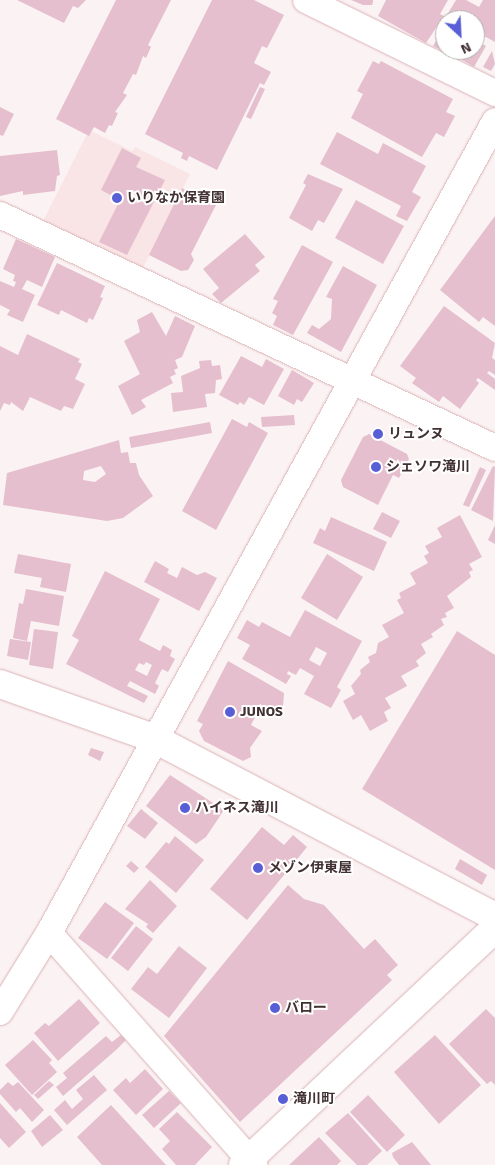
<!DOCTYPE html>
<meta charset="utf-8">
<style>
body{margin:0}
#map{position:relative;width:495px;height:1165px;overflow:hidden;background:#fbf2f3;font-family:Signika,"Noto Sans JP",sans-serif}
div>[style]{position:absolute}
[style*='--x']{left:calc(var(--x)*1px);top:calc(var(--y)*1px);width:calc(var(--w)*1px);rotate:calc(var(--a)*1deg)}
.built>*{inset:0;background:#fae5e6}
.building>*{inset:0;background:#e5bfcd}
.roads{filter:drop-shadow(0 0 1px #dab2b5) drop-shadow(0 0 1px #dab2b5)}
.minor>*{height:26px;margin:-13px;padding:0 13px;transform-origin:13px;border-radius:13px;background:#fff}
.tertiary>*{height:28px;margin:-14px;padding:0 14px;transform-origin:14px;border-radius:14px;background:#fff}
.dots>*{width:14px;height:14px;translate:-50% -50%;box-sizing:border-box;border:2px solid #fff;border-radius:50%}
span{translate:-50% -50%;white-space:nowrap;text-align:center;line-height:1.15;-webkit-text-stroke:4px #fff;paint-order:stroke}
.poi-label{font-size:14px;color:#413132;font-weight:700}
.left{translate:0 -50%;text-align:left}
.north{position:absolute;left:435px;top:10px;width:50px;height:50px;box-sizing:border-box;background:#fff;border:1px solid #b3adad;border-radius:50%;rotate:155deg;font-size:14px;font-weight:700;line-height:20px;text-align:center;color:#413132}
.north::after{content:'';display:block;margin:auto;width:18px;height:22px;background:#585ed5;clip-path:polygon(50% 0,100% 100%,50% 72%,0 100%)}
</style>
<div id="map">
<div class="built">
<i style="clip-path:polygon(89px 130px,132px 151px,135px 147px,190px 174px,142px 270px,43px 221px)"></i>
</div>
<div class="building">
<i style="clip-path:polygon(17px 0,86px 0,78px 8px,73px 6px,64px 23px)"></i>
<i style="clip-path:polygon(116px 0,171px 0,148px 45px,151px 47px,146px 58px,143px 56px,136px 75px,133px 74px,123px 93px,127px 95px,115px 112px,118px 113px,112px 126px,109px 125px,105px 133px,94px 127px,89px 136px,56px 119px)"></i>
<i style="clip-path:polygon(212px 0,254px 0,284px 15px,267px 48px,262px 46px,254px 63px,271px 72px,264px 85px,260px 83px,217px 170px,189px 156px,187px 161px,181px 158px,183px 153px,145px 134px)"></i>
<i style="clip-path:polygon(351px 0,373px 0,373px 2px,372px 5px,363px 5px)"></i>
<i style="clip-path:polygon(386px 0,448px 0,440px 14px,444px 16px,426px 43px,378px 16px)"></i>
<i style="clip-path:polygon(456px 0,466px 0,479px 7px,483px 0,495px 0,495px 42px,475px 31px,475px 20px,456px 20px,447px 15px)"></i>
<i style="clip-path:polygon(445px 25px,445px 51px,444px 52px,433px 46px)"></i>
<i style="clip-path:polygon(475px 39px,486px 46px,474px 67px,446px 50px,475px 50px)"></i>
<i style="clip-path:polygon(492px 51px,495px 64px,491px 71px,483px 67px)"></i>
<i style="clip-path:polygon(373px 61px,379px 64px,381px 61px,453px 99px,446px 112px,455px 116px,444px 137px,436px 133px,422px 157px,351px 118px,363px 94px,357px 91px)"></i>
<i style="clip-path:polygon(260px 87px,265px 89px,251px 119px,246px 117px)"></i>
<i style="clip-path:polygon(0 107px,14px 114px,3px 136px,0 135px)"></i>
<i style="clip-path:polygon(337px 132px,378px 154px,383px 143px,426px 166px,412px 192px,421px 197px,407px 221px,396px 216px,401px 206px,320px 164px)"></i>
<i style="clip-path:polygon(122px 148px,141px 158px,136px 167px,165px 180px,127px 255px,99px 242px,120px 200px,101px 190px)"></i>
<i style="clip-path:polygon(57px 150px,60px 175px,57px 176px,55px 191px,23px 195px,23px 191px,0 196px,0 156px)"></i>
<i style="clip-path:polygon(308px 174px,343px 189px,324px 223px,318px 220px,312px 231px,289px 218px,306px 185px,303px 183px)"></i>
<i style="clip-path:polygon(182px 188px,216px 205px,191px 254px,194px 260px,188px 270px,181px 271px,149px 255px)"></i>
<i style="clip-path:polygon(356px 200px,404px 226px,383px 264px,335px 238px)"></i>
<i style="clip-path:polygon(495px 216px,495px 326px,483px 317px,479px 322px,440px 290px)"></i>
<i style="clip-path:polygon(245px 234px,265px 257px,255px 265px,260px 271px,221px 303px,212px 294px,219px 288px,203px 269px)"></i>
<i style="clip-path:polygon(16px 239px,55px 257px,42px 287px,27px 280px,22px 289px,35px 295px,23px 322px,7px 315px,10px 310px,0 305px,0 281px,14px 287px,16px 282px,13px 281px,15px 275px,3px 269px)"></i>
<i style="clip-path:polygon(302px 245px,333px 262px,293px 335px,273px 325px,277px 316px,272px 313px,278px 301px,273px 299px)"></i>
<i style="clip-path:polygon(57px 263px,105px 286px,100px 297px,103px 298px,93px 320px,89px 318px,87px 323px,61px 310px,59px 315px,37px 305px)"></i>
<i style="clip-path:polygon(343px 266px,377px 285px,341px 352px,307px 333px,312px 325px,319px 329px,331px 319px,332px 299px,326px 297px)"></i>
<i style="clip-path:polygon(444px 306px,495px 343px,492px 358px,495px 360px,495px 375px,489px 371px,487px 373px,495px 379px,495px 390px,478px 378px,476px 380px,479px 383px,460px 409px,443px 396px,439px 402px,412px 383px,416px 378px,400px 366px)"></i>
<i style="clip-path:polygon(152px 312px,166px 336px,175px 316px,195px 326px,182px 357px,175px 360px,178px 368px,174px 370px,176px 374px,170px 377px,173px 383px,141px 400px,146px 407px,132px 415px,118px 386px,140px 374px,124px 341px,140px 332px,137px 320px)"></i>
<i style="clip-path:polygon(27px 334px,80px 359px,78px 362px,82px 364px,75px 379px,85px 384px,73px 409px,64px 406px,61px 411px,30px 397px,23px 411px,11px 402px,10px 405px,4px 403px,0 411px,0 346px,18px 355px)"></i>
<i style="clip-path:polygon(241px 356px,262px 367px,266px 359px,284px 369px,264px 405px,249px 397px,244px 405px,240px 402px,238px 405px,219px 395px)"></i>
<i style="clip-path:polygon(211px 360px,212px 366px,220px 365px,222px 379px,216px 380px,215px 393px,205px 394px,207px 407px,173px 412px,171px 393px,183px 392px,181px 376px,200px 368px,199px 361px)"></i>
<i style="clip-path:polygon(292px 370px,314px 383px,302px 402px,297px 399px,294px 405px,278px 396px)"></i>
<i style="clip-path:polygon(294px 415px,295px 425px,262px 427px,261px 417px)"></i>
<i style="clip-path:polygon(232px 419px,247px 427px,249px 422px,268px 433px,216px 530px,182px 511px)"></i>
<i style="clip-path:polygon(210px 422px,212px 433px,131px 448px,129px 437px)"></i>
<i style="clip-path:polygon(369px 434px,407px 454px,409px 459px,399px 478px,393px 475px,378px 505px,343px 487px,341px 480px,363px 437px)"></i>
<i style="clip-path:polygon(evenodd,119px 440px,121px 453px,128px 452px,130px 463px,136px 463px,139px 475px,153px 496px,123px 518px,107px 521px,3px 505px,7px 473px,119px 440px,101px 466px,106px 474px,95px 482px,83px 480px,84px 471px,101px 466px)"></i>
<i style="clip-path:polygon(493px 466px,495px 467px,493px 521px,471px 510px)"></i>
<i style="clip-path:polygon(480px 467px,486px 470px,469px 507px,463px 505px)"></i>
<i style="clip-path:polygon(382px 512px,400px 521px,391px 538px,373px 529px)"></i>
<i style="clip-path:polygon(460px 515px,482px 557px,469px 564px,473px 570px,469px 572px,471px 577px,447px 596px,454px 608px,445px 613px,447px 617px,441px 619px,444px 625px,431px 634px,433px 637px,421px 644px,426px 653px,416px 661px,419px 666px,401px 676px,407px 686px,385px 698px,391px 708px,384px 712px,388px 721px,370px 731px,361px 715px,353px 720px,343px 701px,355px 694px,351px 686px,361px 674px,360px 670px,370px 662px,368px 657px,376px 653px,378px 643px,389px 637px,382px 625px,404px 613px,397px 600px,401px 598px,399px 593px,416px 584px,410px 573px,428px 563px,424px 556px,429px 553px,425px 546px,442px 537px,437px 528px)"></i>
<i style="clip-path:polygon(331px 517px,387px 542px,374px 571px,313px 543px,320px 528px,325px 531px)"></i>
<i style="clip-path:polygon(495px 525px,495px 544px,488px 540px)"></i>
<i style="clip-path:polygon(18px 554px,71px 564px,66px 592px,40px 587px,42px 578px,14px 573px)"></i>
<i style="clip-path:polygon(327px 554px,363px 577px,337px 620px,301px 598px)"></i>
<i style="clip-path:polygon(155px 561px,169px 569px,167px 573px,177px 578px,182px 567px,197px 575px,205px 572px,217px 578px,199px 611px,144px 582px)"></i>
<i style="clip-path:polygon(evenodd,105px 571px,160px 599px,139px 640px,160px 651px,163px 645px,172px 650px,170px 656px,175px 659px,168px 672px,162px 669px,155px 683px,159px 686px,155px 694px,130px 681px,127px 686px,148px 696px,144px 703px,66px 664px,79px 640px,72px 636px,105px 571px,146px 662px,152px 665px,147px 676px,135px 670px,139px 663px,144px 665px,146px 662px)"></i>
<i style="clip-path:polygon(26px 589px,64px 596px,59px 626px,31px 621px,27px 641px,13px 638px,19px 603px,23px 604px)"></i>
<i style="clip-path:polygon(evenodd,305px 610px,362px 641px,337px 687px,341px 690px,331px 708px,304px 694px,314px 676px,300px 668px,296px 675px,288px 671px,287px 674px,291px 676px,286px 684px,242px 659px,250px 645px,237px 638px,247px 620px,259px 627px,262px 622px,290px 637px,305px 610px,316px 647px,327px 653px,320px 666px,309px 660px,316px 647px)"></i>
<i style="clip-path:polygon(34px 629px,58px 632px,53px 669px,29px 665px)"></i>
<i style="clip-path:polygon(457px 631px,495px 655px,495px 870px,362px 789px)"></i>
<i style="clip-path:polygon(10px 639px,31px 642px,28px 660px,7px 656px)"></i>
<i style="clip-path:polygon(228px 661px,284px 693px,283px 706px,273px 715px,260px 708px,251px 725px,262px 731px,250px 748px,251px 757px,243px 761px,204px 741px,199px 731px,203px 724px,197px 721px)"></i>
<i style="clip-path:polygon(91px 748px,104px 752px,100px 761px,88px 755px)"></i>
<i style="clip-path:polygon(170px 775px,224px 810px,206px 837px,196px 844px,146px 806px)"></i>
<i style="clip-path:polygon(141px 809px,158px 823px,145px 839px,127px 826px)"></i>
<i style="clip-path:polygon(262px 827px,284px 845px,293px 835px,307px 847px,247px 920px,210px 889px)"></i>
<i style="clip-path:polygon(175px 836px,204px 860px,176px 893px,145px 867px,166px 842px,169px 844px)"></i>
<i style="clip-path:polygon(460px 859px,487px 875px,482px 885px,455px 869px)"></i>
<i style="clip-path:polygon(131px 861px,139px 868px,134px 873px,126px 866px)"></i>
<i style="clip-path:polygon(150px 880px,177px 906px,153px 933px,146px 927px,148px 924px,125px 909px)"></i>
<i style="clip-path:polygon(288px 885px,304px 899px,324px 905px,364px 949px,375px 939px,398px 965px,387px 975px,392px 980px,240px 1122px,164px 1036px)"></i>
<i style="clip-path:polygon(105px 902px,134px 923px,107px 959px,78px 938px)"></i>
<i style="clip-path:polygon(136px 926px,153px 939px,128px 971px,111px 958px)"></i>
<i style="clip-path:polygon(179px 946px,207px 968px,169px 1018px,131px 989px,148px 967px,157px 974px)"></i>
<i style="clip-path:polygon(79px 999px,100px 1023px,58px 1061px,34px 1033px,45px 1023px,49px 1026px)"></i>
<i style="clip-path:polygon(486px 1009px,495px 1018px,495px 1085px,491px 1081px,487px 1084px,449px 1044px)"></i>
<i style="clip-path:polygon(121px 1035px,126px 1040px,116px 1050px,63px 1096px,56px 1087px,67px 1078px,63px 1073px,106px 1036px,112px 1042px)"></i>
<i style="clip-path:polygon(435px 1035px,481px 1085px,439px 1124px,394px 1072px)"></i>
<i style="clip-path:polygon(33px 1040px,52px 1060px,49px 1063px,57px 1072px,32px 1095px,5px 1065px)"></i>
<i style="clip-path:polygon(145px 1069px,163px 1089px,136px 1115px,113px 1090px,126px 1078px,130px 1083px)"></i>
<i style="clip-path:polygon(94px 1075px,107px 1090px,67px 1125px,54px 1110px,65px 1100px,72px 1109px,83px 1099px,76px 1090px)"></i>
<i style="clip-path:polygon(49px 1081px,54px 1085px,38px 1099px,34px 1095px)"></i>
<i style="clip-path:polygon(8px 1082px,13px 1086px,18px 1082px,44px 1110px,32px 1122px,20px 1108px,16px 1112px,0 1094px,0 1090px)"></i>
<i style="clip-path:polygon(169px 1091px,181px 1103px,154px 1128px,142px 1115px)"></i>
<i style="clip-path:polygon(368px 1095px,405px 1135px,387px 1152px,350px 1112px)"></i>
<i style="clip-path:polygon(0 1103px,26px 1132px,9px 1148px,0 1138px)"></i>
<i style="clip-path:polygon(111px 1105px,166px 1165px,102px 1165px,77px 1137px)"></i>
<i style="clip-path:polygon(177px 1112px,212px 1147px,195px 1165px,176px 1165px,162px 1149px,170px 1141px,159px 1129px)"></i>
<i style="clip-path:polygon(348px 1113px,382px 1151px,367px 1165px,357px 1165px,325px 1133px)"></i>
<i style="clip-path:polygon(50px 1115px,63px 1130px,42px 1147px,31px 1131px)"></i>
<i style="clip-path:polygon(319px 1137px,341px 1161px,337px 1165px,289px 1165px)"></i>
<i style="clip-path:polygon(412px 1142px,431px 1165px,399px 1165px,393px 1157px,392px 1153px)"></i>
</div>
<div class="roads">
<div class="minor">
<i style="--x:306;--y:0;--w:211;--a:26.2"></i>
<i style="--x:0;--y:215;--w:547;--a:25.21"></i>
<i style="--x:49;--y:933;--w:310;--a:48.5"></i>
<i style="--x:0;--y:1012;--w:93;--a:-58.2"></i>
<i style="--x:49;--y:933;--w:926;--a:-61.22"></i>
</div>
<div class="tertiary">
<i style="--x:0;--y:684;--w:162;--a:19.4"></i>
<i style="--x:153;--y:738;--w:386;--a:27.6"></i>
<i style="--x:243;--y:1165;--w:346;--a:-43.2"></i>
</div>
</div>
<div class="dots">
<i style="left:117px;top:198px;background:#585ed5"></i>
<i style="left:378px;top:434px;background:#585ed5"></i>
<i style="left:376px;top:467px;background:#585ed5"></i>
<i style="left:230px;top:712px;background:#585ed5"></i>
<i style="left:185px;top:808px;background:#585ed5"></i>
<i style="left:258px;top:868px;background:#585ed5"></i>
<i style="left:275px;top:1008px;background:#585ed5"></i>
<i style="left:283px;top:1099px;background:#585ed5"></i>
</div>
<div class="poi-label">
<span class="left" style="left:127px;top:198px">いりなか保育園</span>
<span class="left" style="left:388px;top:434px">リュンヌ</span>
<span class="left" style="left:386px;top:467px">シェソワ滝川</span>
<span class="left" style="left:240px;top:712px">JUNOS</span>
<span class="left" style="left:195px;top:808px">ハイネス滝川</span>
<span class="left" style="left:268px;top:868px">メゾン伊東屋</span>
<span class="left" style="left:285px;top:1008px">バロー</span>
<span class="left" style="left:293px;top:1099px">滝川町</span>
</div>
<div class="north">N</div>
</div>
